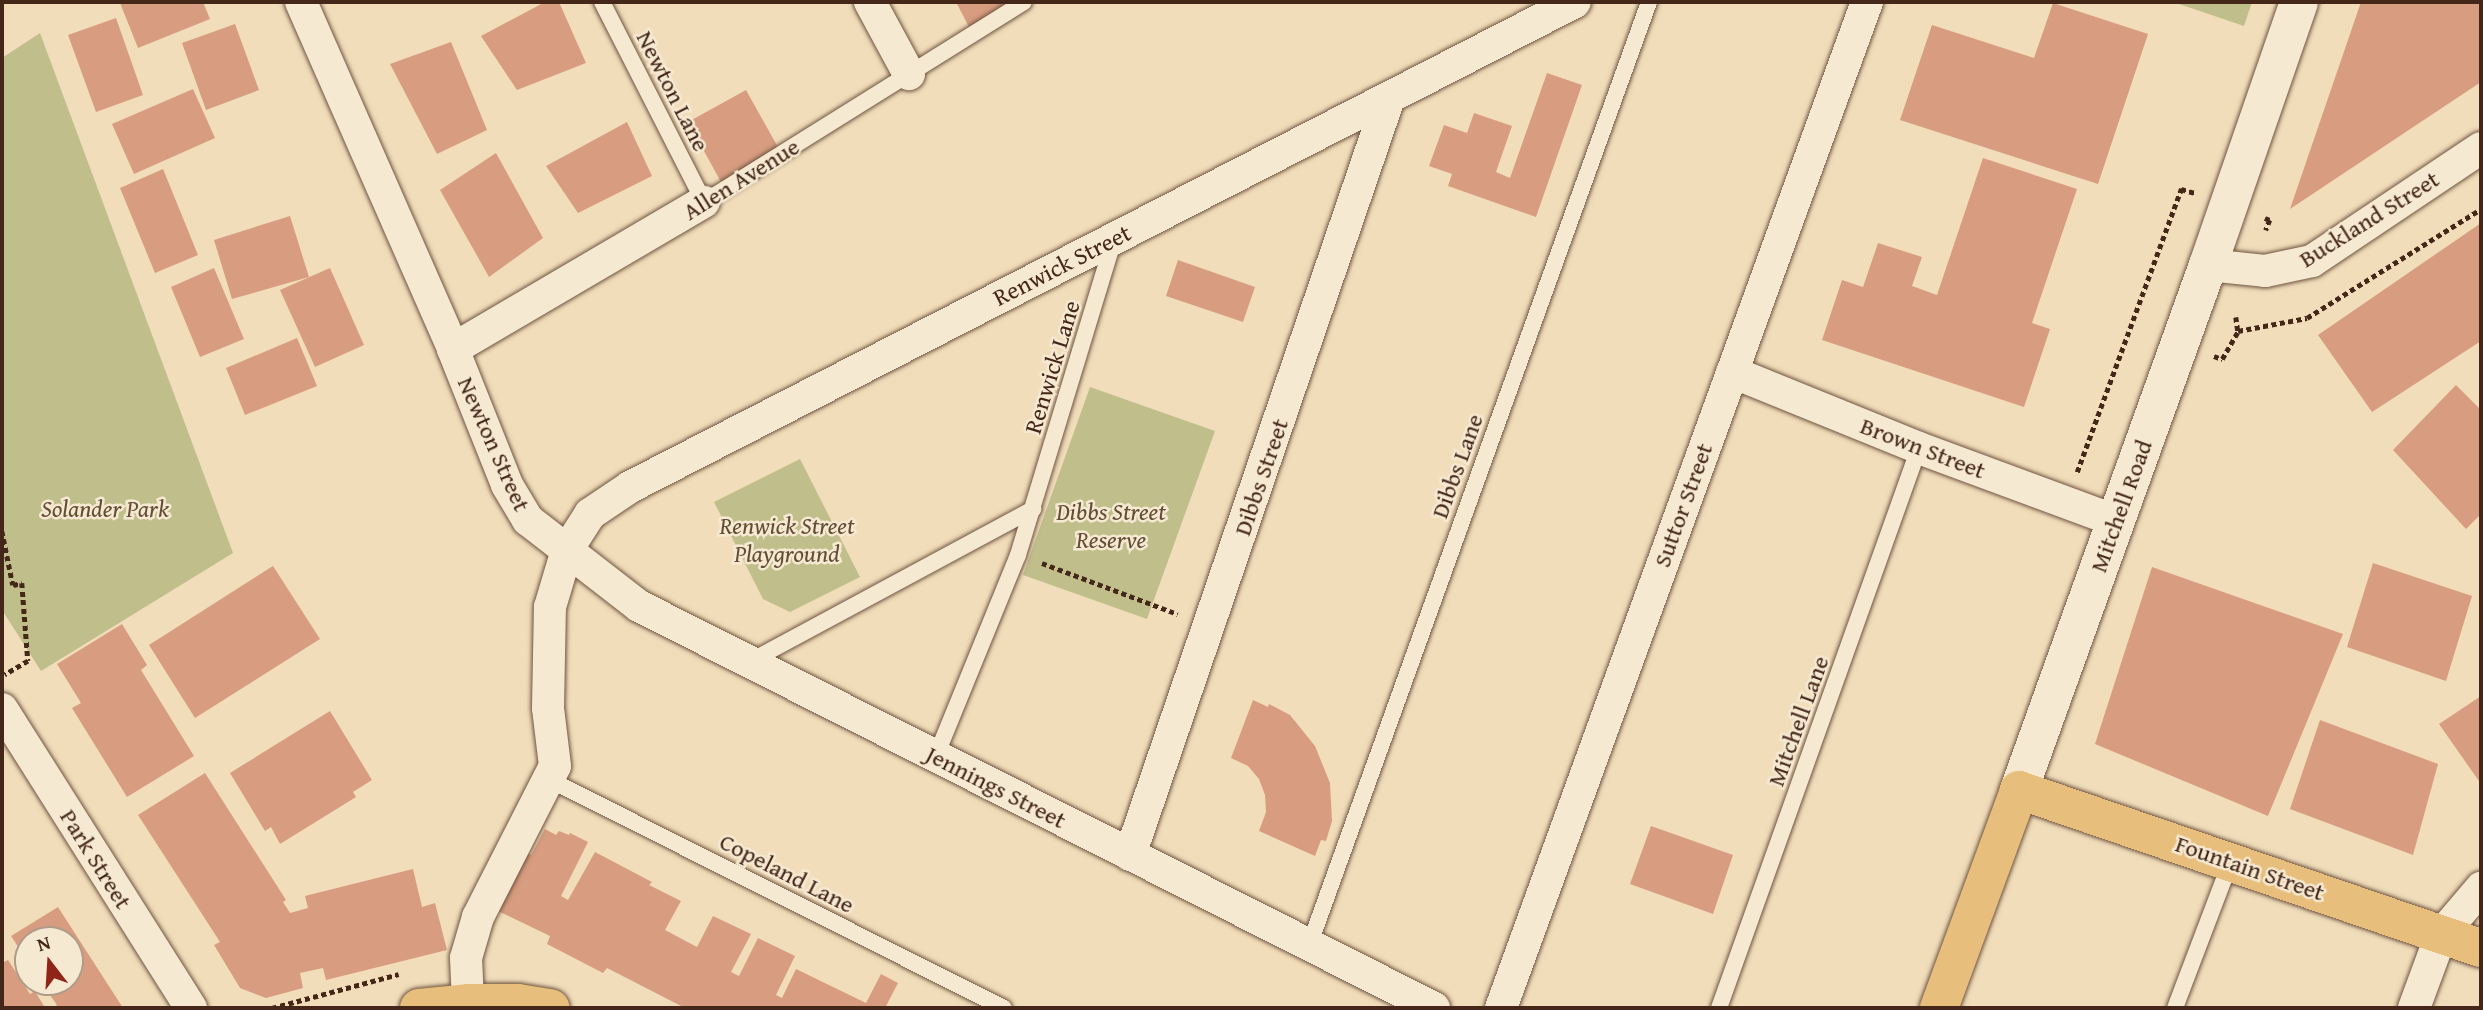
<!DOCTYPE html>
<style>
body{margin:0}
#map{position:relative;width:2483px;height:1010px;overflow:hidden;background:#f1ddba;font-family:"Gentium Book Plus",serif}
div>[style]{position:absolute}
[style*='--x']{left:calc(var(--x)*1px);top:calc(var(--y)*1px);width:calc(var(--w)*1px);rotate:calc(var(--a)*1deg)}
.green>*{inset:0;background:#c0bf8b}
.building>*{inset:0;background:#d89d80}
.path>*{height:4.5px;margin-top:-2.25px;transform-origin:0;background:repeating-linear-gradient(90deg,#442719 0 5px,transparent 0 8.5px)}
.roads{filter:drop-shadow(0 0 2px #6f5441) drop-shadow(0 0 2px #6f5441)}
.lane>*{height:16px;margin:-8px;padding:0 8px;transform-origin:8px;border-radius:8px;background:#f6e9d2}
.street>*{height:32px;margin:-16px;padding:0 16px;transform-origin:16px;border-radius:16px;background:#f6e9d2}
.secondary>*{height:38px;margin:-19px;padding:0 19px;transform-origin:19px;border-radius:19px;background:#f6e9d2}
.primary>*{height:38px;margin:-19px;padding:0 19px;transform-origin:19px;border-radius:19px;background:#e8be7d}
span{translate:-50% -50%;white-space:nowrap;text-align:center;line-height:1.15;-webkit-text-stroke:5px #f6e9d2;paint-order:stroke}
.street-label{font-size:24px;color:#442719}
.park-label{font-size:24px;color:#634d36;font-style:italic}
.frame{position:absolute;inset:0;border:4px solid #442719;pointer-events:none}
.north{position:absolute;left:14px;top:926px;width:70px;height:70px;box-sizing:border-box;background:#f6e9d2;border:2px solid #af9b88;border-radius:50%;rotate:343deg;font-size:19px;font-weight:700;line-height:28px;text-align:center;color:#442719}
.north::after{content:'';display:block;margin:auto;width:24px;height:32px;background:#8f2418;clip-path:polygon(50% 0,100% 100%,50% 72%,0 100%)}
</style>
<div id="map">
<div class="green">
<i style="clip-path:polygon(2173px 2px,2252px 2px,2244px 26px)"></i>
<i style="clip-path:polygon(40px 33px,233px 553px,41px 671px,2px 610px,2px 58px)"></i>
<i style="clip-path:polygon(1090px 387px,1215px 431px,1147px 619px,1023px 575px)"></i>
<i style="clip-path:polygon(800px 459px,860px 577px,790px 612px,763px 599px,714px 502px)"></i>
</div>
<div class="building">
<i style="clip-path:polygon(123px 2px,203px 2px,210px 19px,138px 48px,120px 3px)"></i>
<i style="clip-path:polygon(545px 2px,559px 2px,586px 63px,517px 90px,481px 36px)"></i>
<i style="clip-path:polygon(956px 2px,1012px 2px,969px 27px)"></i>
<i style="clip-path:polygon(2361px 2px,2481px 2px,2481px 82px,2290px 209px)"></i>
<i style="clip-path:polygon(2053px 3px,2148px 34px,2098px 184px,1900px 120px,1932px 25px,2034px 58px)"></i>
<i style="clip-path:polygon(116px 18px,143px 95px,96px 112px,68px 35px)"></i>
<i style="clip-path:polygon(235px 24px,259px 90px,206px 110px,182px 43px)"></i>
<i style="clip-path:polygon(451px 42px,487px 130px,437px 154px,390px 64px)"></i>
<i style="clip-path:polygon(1547px 73px,1582px 85px,1536px 217px,1448px 186px,1452px 174px,1429px 166px,1444px 125px,1467px 133px,1474px 113px,1512px 126px,1496px 172px,1510px 178px)"></i>
<i style="clip-path:polygon(193px 89px,215px 138px,134px 174px,112px 124px)"></i>
<i style="clip-path:polygon(746px 90px,779px 149px,721px 182px,688px 122px)"></i>
<i style="clip-path:polygon(627px 122px,652px 176px,578px 213px,546px 166px)"></i>
<i style="clip-path:polygon(496px 153px,543px 238px,489px 277px,440px 190px)"></i>
<i style="clip-path:polygon(1983px 158px,2077px 189px,2032px 323px,2050px 329px,2024px 407px,1822px 340px,1842px 280px,1863px 287px,1878px 243px,1922px 257px,1912px 286px,1937px 295px)"></i>
<i style="clip-path:polygon(163px 169px,198px 255px,155px 273px,120px 188px)"></i>
<i style="clip-path:polygon(290px 216px,309px 277px,232px 299px,214px 240px)"></i>
<i style="clip-path:polygon(2481px 223px,2481px 341px,2372px 412px,2318px 335px)"></i>
<i style="clip-path:polygon(1178px 260px,1255px 287px,1243px 322px,1166px 296px)"></i>
<i style="clip-path:polygon(214px 268px,244px 339px,200px 357px,171px 287px)"></i>
<i style="clip-path:polygon(330px 268px,364px 345px,315px 367px,280px 290px)"></i>
<i style="clip-path:polygon(297px 338px,317px 386px,245px 415px,226px 368px)"></i>
<i style="clip-path:polygon(2456px 385px,2481px 410px,2481px 518px,2480px 515px,2466px 529px,2393px 450px)"></i>
<i style="clip-path:polygon(2373px 563px,2472px 596px,2446px 681px,2347px 647px)"></i>
<i style="clip-path:polygon(273px 566px,320px 639px,195px 718px,149px 645px)"></i>
<i style="clip-path:polygon(2152px 567px,2343px 634px,2268px 816px,2095px 744px)"></i>
<i style="clip-path:polygon(122px 624px,147px 665px,141px 670px,194px 756px,127px 797px,72px 708px,81px 703px,57px 664px)"></i>
<i style="clip-path:polygon(2481px 696px,2481px 784px,2439px 724px)"></i>
<i style="clip-path:polygon(1253px 700px,1268px 707px,1269px 704px,1290px 715px,1315px 746px,1330px 783px,1332px 821px,1326px 841px,1321px 840px,1315px 856px,1259px 831px,1266px 812px,1265px 795px,1259px 779px,1248px 766px,1231px 758px)"></i>
<i style="clip-path:polygon(330px 711px,372px 780px,353px 792px,356px 797px,280px 844px,271px 827px,265px 831px,230px 773px)"></i>
<i style="clip-path:polygon(2320px 720px,2438px 764px,2413px 855px,2290px 809px)"></i>
<i style="clip-path:polygon(205px 773px,286px 900px,283px 902px,290px 913px,308px 908px,305px 896px,413px 869px,422px 907px,435px 903px,447px 950px,326px 980px,323px 968px,300px 973px,303px 988px,266px 998px,240px 988px,214px 945px,220px 942px,138px 815px)"></i>
<i style="clip-path:polygon(1651px 826px,1733px 855px,1713px 914px,1630px 884px)"></i>
<i style="clip-path:polygon(545px 829px,556px 835px,559px 831px,569px 835px,570px 833px,588px 842px,561px 896px,568px 900px,595px 852px,652px 882px,649px 885px,681px 901px,665px 930px,697px 947px,713px 916px,751px 934px,731px 972px,739px 976px,758px 938px,795px 956px,776px 995px,782px 998px,796px 969px,866px 1003px,881px 974px,898px 983px,885px 1008px,685px 1008px,607px 968px,603px 973px,547px 944px,550px 936px,498px 911px,527px 853px,531px 855px)"></i>
<i style="clip-path:polygon(58px 907px,123px 1008px,52px 1008px,57px 1005px,41px 982px,70px 982px,70px 940px,28px 940px,28px 962px,11px 936px)"></i>
<i style="clip-path:polygon(8px 960px,30px 994px,35px 991px,45px 1008px,2px 1008px,2px 963px)"></i>
</div>
<div class="path">
<i style="--x:2265;--y:218;--w:5;--a:22"></i>
<i style="--x:2270;--y:220;--w:11;--a:112"></i>
<i style="--x:2236;--y:317;--w:14;--a:82"></i>
<i style="--x:2214;--y:356;--w:9;--a:21"></i>
<i style="--x:2222;--y:359;--w:32;--a:-60"></i>
<i style="--x:2238;--y:331;--w:70;--a:-10.7"></i>
<i style="--x:2307;--y:318;--w:205;--a:-32.1"></i>
<i style="--x:2077;--y:472;--w:302;--a:-69.8"></i>
<i style="--x:2181;--y:189;--w:15;--a:16"></i>
<i style="--x:2;--y:531;--w:55;--a:78.5"></i>
<i style="--x:13;--y:585;--w:9;--a:-13"></i>
<i style="--x:22;--y:583;--w:78;--a:85.6"></i>
<i style="--x:28;--y:661;--w:27;--a:149"></i>
<i style="--x:1042;--y:563;--w:145;--a:20.6"></i>
<i style="--x:272;--y:1008;--w:131;--a:-15"></i>
</div>
<div class="roads">
<div class="lane">
<i style="--x:602;--y:2;--w:225;--a:63"></i>
<i style="--x:704;--y:202;--w:377;--a:-32"></i>
<i style="--x:749;--y:662;--w:323;--a:-28.3"></i>
<i style="--x:936;--y:756;--w:217;--a:-67.8"></i>
<i style="--x:1018;--y:555;--w:329;--a:-73.1"></i>
<i style="--x:548;--y:779;--w:510;--a:26.67"></i>
<i style="--x:1309;--y:946;--w:1003;--a:-70.19"></i>
<i style="--x:1719;--y:1008;--w:595;--a:-70.35"></i>
<i style="--x:2175;--y:1008;--w:155;--a:-69.2"></i>
</div>
<div class="street">
<i style="--x:301;--y:2;--w:379;--a:66.3"></i>
<i style="--x:453;--y:349;--w:146;--a:68.3"></i>
<i style="--x:507;--y:485;--w:41;--a:59"></i>
<i style="--x:528;--y:520;--w:140;--a:37.8"></i>
<i style="--x:639;--y:606;--w:891;--a:26.82"></i>
<i style="--x:870;--y:2;--w:82;--a:61.6"></i>
<i style="--x:2208;--y:265;--w:57;--a:6"></i>
<i style="--x:2265;--y:271;--w:48;--a:-12"></i>
<i style="--x:2312;--y:261;--w:203;--a:-33.8"></i>
<i style="--x:453;--y:349;--w:291;--a:-30.4"></i>
<i style="--x:1732;--y:372;--w:202;--a:22.1"></i>
<i style="--x:1919;--y:448;--w:210;--a:20.3"></i>
<i style="--x:2;--y:709;--w:354;--a:57.7"></i>
<i style="--x:1130;--y:855;--w:800;--a:-71.11"></i>
<i style="--x:468;--y:1003;--w:45;--a:-92.5"></i>
<i style="--x:466;--y:958;--w:43;--a:-73.7"></i>
<i style="--x:478;--y:917;--w:169;--a:-63"></i>
<i style="--x:555;--y:766;--w:58;--a:-96.9"></i>
<i style="--x:548;--y:708;--w:101;--a:-88.9"></i>
<i style="--x:550;--y:607;--w:59;--a:-73.4"></i>
<i style="--x:567;--y:550;--w:43;--a:-57.4"></i>
<i style="--x:590;--y:514;--w:48;--a:-34"></i>
<i style="--x:630;--y:487;--w:1062;--a:-27.17"></i>
<i style="--x:1501;--y:1008;--w:1071;--a:-70.01"></i>
<i style="--x:2414;--y:1008;--w:78;--a:-69.7"></i>
<i style="--x:2441;--y:935;--w:62;--a:-49.6"></i>
</div>
<div class="secondary">
<i style="--x:2019;--y:790;--w:558;--a:-70.2"></i>
<i style="--x:2208;--y:265;--w:278;--a:-70.9"></i>
</div>
<div class="primary">
<i style="--x:419;--y:1008;--w:49;--a:-5.8"></i>
<i style="--x:468;--y:1003;--w:50;--a:0"></i>
<i style="--x:518;--y:1003;--w:33;--a:9"></i>
<i style="--x:1939;--y:1008;--w:232;--a:-69.8"></i>
<i style="--x:2019;--y:790;--w:488;--a:18.9"></i>
</div>
</div>
<div class="street-label">
<span style="left:673px;top:91px;rotate:63deg">Newton Lane</span>
<span style="left:741px;top:179px;rotate:-32deg">Allen Avenue</span>
<span style="left:2369px;top:219px;rotate:-32deg">Buckland Street</span>
<span style="left:1062px;top:265px;rotate:-27deg">Renwick Street</span>
<span style="left:1052px;top:367px;rotate:-73deg">Renwick Lane</span>
<span style="left:494px;top:444px;rotate:66deg">Newton Street</span>
<span style="left:1923px;top:448px;rotate:21deg">Brown Street</span>
<span style="left:1457px;top:466px;rotate:-70deg">Dibbs Lane</span>
<span style="left:1261px;top:477px;rotate:-71deg">Dibbs Street</span>
<span style="left:1683px;top:505px;rotate:-70deg">Suttor Street</span>
<span style="left:2121px;top:506px;rotate:-70deg">Mitchell Road</span>
<span style="left:1798px;top:721px;rotate:-70deg">Mitchell Lane</span>
<span style="left:996px;top:787px;rotate:27deg">Jennings Street</span>
<span style="left:96px;top:859px;rotate:58deg">Park Street</span>
<span style="left:2250px;top:868px;rotate:19deg">Fountain Street</span>
<span style="left:787px;top:873px;rotate:27deg">Copeland Lane</span>
</div>
<div class="park-label">
<span style="left:105px;top:509px">Solander Park</span>
<span style="left:1111px;top:526px">Dibbs Street<br>Reserve</span>
<span style="left:787px;top:540px">Renwick Street<br>Playground</span>
</div>
<div class="frame"></div>
<div class="north">N</div>
</div>
